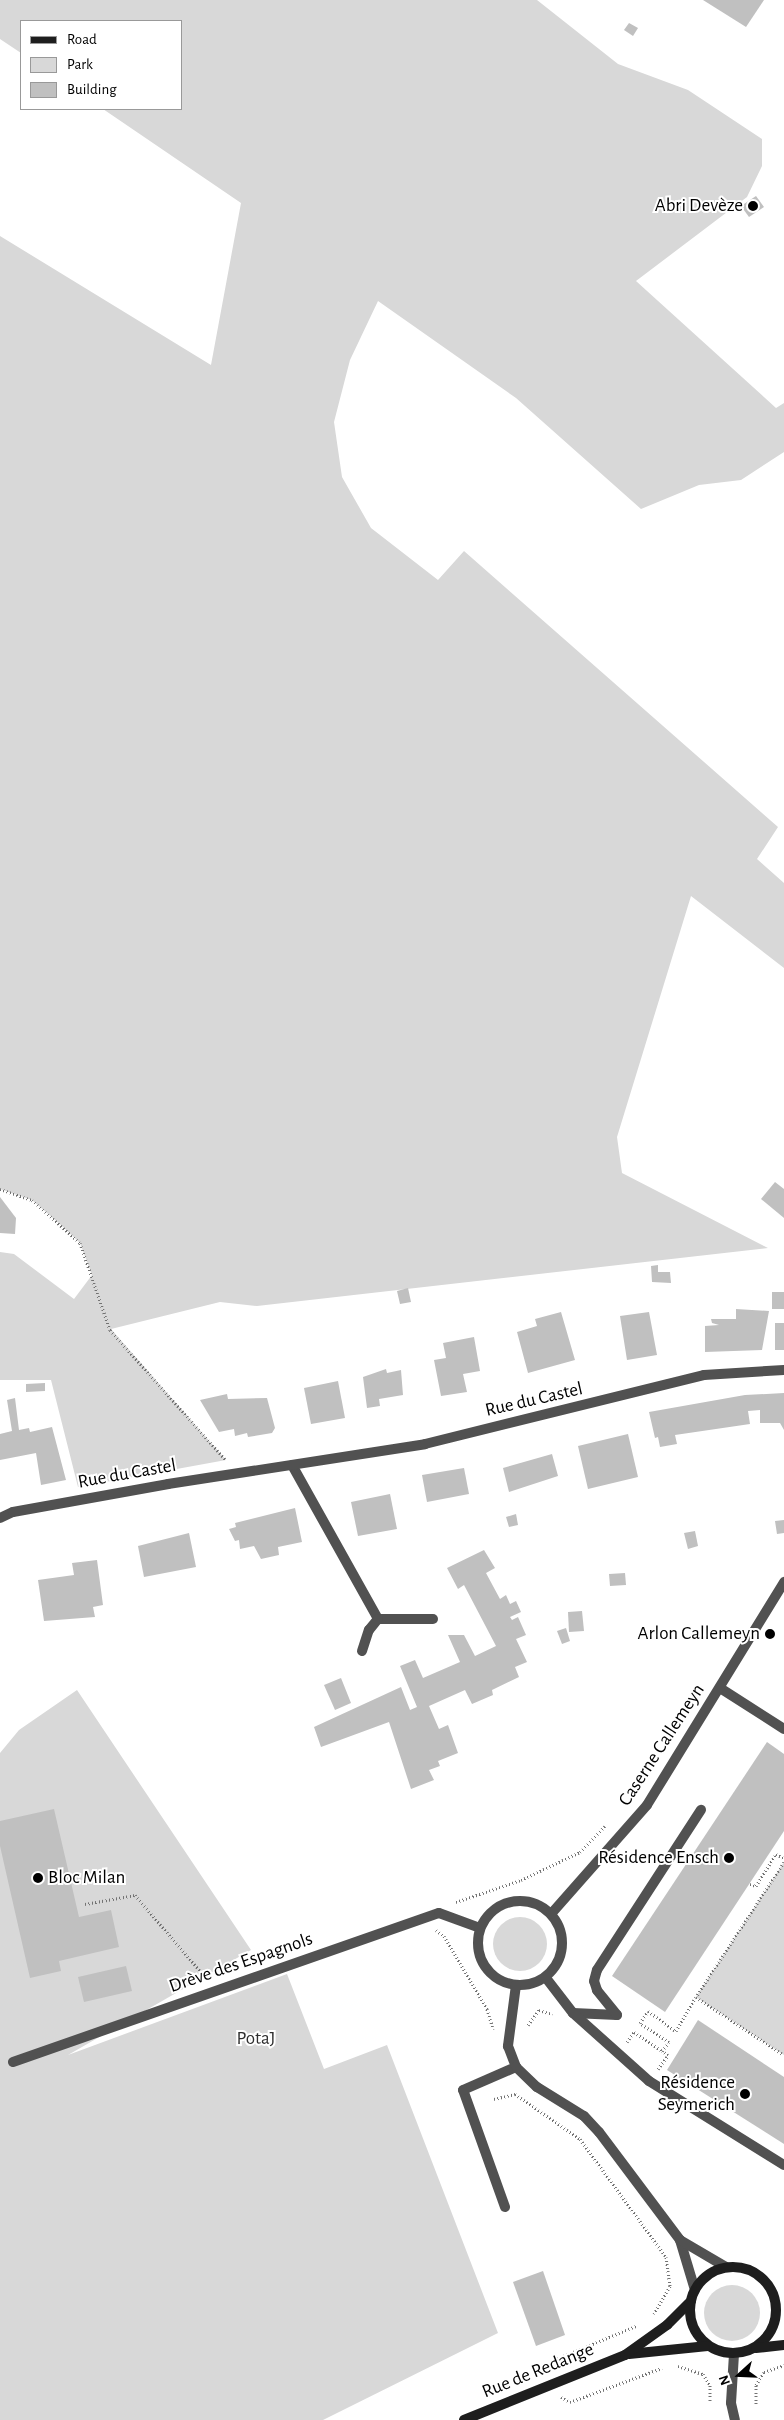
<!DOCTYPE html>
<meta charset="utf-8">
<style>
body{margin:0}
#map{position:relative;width:784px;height:2420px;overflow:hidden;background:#fff;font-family:"Alegreya Sans",sans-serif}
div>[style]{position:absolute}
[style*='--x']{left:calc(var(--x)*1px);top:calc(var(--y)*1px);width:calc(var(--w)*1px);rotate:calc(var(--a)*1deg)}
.green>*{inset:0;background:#d8d8d8}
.round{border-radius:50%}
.building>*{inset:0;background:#c0c0c0}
.path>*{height:3px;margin-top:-1.5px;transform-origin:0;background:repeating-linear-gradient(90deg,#737373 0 1px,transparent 0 3.5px)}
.service>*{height:10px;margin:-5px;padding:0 5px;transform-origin:5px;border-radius:5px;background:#515151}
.minor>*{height:10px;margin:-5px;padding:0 5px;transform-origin:5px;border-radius:5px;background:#515151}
.tertiary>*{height:10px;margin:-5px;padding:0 5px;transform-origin:5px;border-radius:5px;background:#515151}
.tertiary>.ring{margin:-5px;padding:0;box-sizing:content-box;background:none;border:10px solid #515151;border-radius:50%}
.secondary>*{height:10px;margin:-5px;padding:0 5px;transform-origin:5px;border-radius:5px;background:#1e1e1e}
.secondary>.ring{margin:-5px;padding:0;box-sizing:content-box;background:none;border:10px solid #1e1e1e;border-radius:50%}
.dots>*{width:14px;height:14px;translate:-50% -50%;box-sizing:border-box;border:2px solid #fff;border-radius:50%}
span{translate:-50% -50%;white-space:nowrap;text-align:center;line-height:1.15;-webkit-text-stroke:4px #fff;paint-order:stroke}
.poi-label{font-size:19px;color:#000}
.right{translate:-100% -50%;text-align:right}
.left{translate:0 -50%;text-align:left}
.street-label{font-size:19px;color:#000}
.park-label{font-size:19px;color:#2f2f2f}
.legend{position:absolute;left:20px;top:20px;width:162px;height:90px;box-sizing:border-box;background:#fff;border:1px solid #999;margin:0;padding:6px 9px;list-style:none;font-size:15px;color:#000}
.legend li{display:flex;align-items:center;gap:10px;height:25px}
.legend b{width:25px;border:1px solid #999}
.north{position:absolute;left:714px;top:2350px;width:50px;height:50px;-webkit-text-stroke:4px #fff;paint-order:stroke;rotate:250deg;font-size:14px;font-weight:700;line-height:20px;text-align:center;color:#000}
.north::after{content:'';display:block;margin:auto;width:18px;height:22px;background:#000;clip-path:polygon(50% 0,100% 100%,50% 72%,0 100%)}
</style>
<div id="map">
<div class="green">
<i style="clip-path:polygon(0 0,537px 0,618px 64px,688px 90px,762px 139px,762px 166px,747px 197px,636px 281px,776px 408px,784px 403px,784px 452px,741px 480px,699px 485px,641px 509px,516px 398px,378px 301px,350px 360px,334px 422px,342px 477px,371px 528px,438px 580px,464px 551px,778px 827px,757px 859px,784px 883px,784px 968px,691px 896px,617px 1137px,622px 1173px,768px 1248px,257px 1306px,220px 1302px,111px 1329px,226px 1460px,78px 1487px,51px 1380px,0 1380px,0 1252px,14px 1254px,74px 1299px,92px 1275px,80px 1243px,61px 1225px,32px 1200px,0 1189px,0 236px,211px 365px,241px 203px,103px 109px,181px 109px,181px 21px,21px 21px,21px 53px,0 39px)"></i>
<i style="clip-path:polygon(77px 1690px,251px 1950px,68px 2055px,287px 1974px,324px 2069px,387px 2045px,498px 2333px,323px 2420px,0 2420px,0 1753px,19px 1730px)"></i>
<i style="clip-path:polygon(784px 1862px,784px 2055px,696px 1997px)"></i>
<i class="round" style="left:493px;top:1917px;width:54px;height:54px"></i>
<i class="round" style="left:704px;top:2285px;width:56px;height:56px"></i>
</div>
<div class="building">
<i style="clip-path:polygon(703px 0,764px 0,746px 27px)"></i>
<i style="clip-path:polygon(629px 23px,638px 28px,633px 36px,624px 30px)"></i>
<i style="clip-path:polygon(756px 196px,764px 207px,749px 217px,741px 206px)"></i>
<i style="clip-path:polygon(775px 1182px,784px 1189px,784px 1218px,761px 1199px)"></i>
<i style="clip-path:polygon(0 1197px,16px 1218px,15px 1234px,0 1233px)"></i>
<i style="clip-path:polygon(658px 1265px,658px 1272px,670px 1272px,671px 1283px,652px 1282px,651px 1266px)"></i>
<i style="clip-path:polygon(408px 1288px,411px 1302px,400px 1304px,397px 1291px)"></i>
<i style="clip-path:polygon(772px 1292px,784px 1292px,784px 1309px,772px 1309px)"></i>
<i style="clip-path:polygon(736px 1309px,769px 1311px,762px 1350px,705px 1352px,705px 1326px,719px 1325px,712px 1323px,711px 1319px,736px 1319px)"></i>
<i style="clip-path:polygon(561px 1312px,575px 1360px,528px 1373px,517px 1332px,537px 1326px,535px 1319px)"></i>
<i style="clip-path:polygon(649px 1312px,657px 1355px,627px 1360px,620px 1316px)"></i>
<i style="clip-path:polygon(775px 1323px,784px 1323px,784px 1350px,775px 1350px)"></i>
<i style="clip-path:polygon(474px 1337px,480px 1371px,463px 1374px,467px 1392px,441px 1396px,434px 1360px,446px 1358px,443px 1343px)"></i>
<i style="clip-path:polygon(386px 1369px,387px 1373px,401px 1370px,403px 1395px,379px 1399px,380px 1406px,367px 1408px,363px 1377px)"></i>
<i style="clip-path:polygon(338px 1381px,345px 1418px,311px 1424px,304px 1388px)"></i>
<i style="clip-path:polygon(45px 1383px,45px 1391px,26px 1392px,26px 1384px)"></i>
<i style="clip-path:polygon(784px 1393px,784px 1430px,780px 1423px,760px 1423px,760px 1410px,748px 1411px,750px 1424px,675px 1435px,677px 1444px,660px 1447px,658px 1437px,655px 1438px,649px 1412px,745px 1395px)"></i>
<i style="clip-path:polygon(227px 1394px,228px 1399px,267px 1398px,275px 1428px,272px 1433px,248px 1437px,247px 1433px,235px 1436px,234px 1429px,219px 1432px,200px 1400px)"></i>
<i style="clip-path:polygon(15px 1398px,19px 1430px,29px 1428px,30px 1432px,52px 1427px,66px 1480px,41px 1485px,36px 1453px,0 1460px,0 1434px,12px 1431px,7px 1400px)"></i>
<i style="clip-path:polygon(628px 1434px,638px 1477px,588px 1489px,578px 1446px)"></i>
<i style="clip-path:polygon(552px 1454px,558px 1476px,509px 1492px,503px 1468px)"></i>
<i style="clip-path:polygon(464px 1468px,469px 1494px,427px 1502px,422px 1475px)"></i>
<i style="clip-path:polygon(390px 1494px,397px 1529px,358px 1536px,351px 1502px)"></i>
<i style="clip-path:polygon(295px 1508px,302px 1542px,278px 1547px,279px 1555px,261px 1559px,254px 1546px,240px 1549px,239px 1540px,235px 1541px,229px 1529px,236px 1527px,235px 1523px)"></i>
<i style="clip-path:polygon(516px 1514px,518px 1525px,509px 1527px,506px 1517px)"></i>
<i style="clip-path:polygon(784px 1520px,784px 1533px,777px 1534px,775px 1521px)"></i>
<i style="clip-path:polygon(695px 1531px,698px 1546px,688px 1549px,684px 1533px)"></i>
<i style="clip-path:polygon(189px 1533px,196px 1567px,144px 1577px,138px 1546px)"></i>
<i style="clip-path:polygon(484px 1550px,495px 1568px,486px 1573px,500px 1599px,506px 1595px,510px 1604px,516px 1601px,521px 1612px,510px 1617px,512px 1620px,518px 1617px,526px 1635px,516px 1639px,527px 1662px,515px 1667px,519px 1677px,492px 1690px,493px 1695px,472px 1704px,465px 1690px,429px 1706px,439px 1729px,448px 1725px,458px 1753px,438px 1761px,440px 1766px,429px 1770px,434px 1780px,411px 1789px,389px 1722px,321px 1747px,314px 1727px,401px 1687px,410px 1710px,417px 1707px,400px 1666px,415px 1660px,423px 1678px,460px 1662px,448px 1635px,464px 1635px,475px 1656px,496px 1646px,464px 1585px,458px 1589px,447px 1568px)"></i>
<i style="clip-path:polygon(97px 1560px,103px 1605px,93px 1607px,95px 1617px,44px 1621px,38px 1580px,74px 1575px,72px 1563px)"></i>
<i style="clip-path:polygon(625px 1573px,626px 1585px,610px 1586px,609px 1574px)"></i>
<i style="clip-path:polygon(582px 1611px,584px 1631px,569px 1632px,568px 1612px)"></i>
<i style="clip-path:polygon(566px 1628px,570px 1641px,562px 1644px,557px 1631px)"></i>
<i style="clip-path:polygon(341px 1678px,351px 1703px,335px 1710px,324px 1685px)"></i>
<i style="clip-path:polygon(767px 1742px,784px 1754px,784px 1831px,665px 2012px,612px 1976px)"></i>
<i style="clip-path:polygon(54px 1809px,79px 1917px,111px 1910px,119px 1947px,59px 1961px,61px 1971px,30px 1978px,0 1846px,0 1821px)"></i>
<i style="clip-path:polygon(126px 1966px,132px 1991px,84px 2002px,78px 1977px)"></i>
<i style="clip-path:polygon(698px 2020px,784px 2077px,784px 2144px,667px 2070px)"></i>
<i style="clip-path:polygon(543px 2271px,565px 2335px,536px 2346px,513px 2282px)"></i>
</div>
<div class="path">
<i style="--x:0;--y:1189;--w:34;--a:19"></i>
<i style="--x:32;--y:1200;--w:64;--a:41.9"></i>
<i style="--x:80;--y:1243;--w:92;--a:71"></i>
<i style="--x:110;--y:1330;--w:174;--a:48.3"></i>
<i style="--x:784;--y:1862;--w:161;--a:123.1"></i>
<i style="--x:696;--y:1997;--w:105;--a:33.4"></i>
<i style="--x:750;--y:1884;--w:6;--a:18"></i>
<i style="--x:756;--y:1886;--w:38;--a:-58"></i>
<i style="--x:776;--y:1854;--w:9;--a:27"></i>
<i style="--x:456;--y:1902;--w:69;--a:-18.7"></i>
<i style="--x:521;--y:1880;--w:65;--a:-25.4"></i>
<i style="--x:580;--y:1852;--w:36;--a:-46"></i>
<i style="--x:85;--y:1904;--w:51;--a:-10.2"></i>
<i style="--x:135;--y:1895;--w:111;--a:49.4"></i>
<i style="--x:436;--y:1930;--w:10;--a:37"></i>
<i style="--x:444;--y:1936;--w:85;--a:59.5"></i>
<i style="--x:487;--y:2009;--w:21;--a:73"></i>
<i style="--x:528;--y:2025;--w:19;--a:-54"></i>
<i style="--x:539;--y:2010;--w:14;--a:17"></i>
<i style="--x:627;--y:2042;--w:12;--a:-55"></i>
<i style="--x:634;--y:2032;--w:34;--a:34"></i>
<i style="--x:658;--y:2069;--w:17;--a:-54"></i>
<i style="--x:668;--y:2055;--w:7;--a:-146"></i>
<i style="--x:662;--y:2051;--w:11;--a:-52"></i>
<i style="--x:669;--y:2042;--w:35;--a:-147"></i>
<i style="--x:640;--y:2023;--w:14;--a:-56"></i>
<i style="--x:648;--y:2011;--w:34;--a:36"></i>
<i style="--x:676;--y:2031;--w:39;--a:-60"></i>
<i style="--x:494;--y:2099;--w:22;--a:-13"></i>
<i style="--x:515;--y:2094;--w:79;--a:34.7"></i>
<i style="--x:580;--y:2139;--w:146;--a:53.9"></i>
<i style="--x:666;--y:2257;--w:29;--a:82"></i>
<i style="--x:670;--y:2286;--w:32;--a:120"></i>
<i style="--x:554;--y:2360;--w:89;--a:-22.5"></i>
<i style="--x:678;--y:2366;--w:26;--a:18"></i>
<i style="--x:703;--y:2374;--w:13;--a:58"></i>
<i style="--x:710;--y:2385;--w:17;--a:90"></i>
<i style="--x:561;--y:2397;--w:10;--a:29"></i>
<i style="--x:570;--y:2402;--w:98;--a:-20.3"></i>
<i style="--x:756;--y:2404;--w:19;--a:-90"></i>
<i style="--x:756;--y:2385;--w:15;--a:-58"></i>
<i style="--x:764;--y:2372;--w:21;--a:-19"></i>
</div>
<div class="service">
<i style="--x:573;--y:2013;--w:44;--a:2.6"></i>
<i style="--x:617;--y:2015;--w:32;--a:-129"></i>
<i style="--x:597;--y:1990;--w:9;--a:-108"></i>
<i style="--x:594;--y:1981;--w:11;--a:-75"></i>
<i style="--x:597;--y:1970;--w:191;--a:-57"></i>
<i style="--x:649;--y:2081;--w:159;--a:31.9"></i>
<i style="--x:505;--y:2207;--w:124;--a:-109.7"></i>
<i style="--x:463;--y:2090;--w:58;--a:-23.5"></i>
<i style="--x:734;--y:2354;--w:49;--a:93.5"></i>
<i style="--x:731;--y:2403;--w:17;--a:77"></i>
</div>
<div class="minor">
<i style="--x:292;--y:1465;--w:176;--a:60.8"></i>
<i style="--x:378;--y:1619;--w:55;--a:0"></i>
<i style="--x:362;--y:1651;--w:22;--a:-72"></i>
<i style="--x:369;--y:1630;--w:14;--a:-51"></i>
<i style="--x:720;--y:1688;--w:76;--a:32.6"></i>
<i style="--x:546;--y:1978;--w:44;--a:52.4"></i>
<i style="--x:573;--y:2013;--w:102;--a:41.8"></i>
<i style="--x:13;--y:2062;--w:451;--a:-19.3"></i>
<i style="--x:439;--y:1913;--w:44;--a:20.1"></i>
</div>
<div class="tertiary">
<i style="--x:0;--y:1518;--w:14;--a:-25"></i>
<i style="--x:13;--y:1512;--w:158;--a:-10.2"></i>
<i style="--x:168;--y:1484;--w:260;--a:-8.8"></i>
<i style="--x:425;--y:1444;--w:287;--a:-13.9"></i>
<i style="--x:704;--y:1375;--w:80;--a:-3.6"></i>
<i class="ring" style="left:478px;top:1901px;width:74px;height:74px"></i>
<i style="--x:551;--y:1914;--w:145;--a:-48.6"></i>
<i style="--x:647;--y:1805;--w:262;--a:-58.4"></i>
<i style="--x:516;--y:1985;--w:62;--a:97.5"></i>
<i style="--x:508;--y:2046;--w:22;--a:69"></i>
<i style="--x:516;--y:2067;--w:29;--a:44"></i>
<i style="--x:537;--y:2087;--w:55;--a:31.7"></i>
<i style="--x:584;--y:2116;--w:22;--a:47"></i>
<i style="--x:599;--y:2132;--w:135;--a:53.1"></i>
<i style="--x:680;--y:2240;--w:52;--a:73.3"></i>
<i style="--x:680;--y:2240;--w:53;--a:30.4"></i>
</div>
<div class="secondary">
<i class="ring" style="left:690px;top:2267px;width:76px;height:76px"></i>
<i style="--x:756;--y:2348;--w:28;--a:-6"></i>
<i style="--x:629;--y:2354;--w:79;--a:-5.8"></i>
<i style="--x:464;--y:2420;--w:174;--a:-22"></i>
<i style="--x:625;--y:2355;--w:52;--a:-35.5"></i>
<i style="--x:667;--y:2325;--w:34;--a:-45"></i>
</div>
<div class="dots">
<i style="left:753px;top:206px;background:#000"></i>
<i style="left:770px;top:1634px;background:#000"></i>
<i style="left:729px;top:1858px;background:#000"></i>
<i style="left:38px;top:1878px;background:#000"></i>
<i style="left:745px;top:2094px;background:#000"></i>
</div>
<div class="poi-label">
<span class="right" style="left:743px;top:206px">Abri Devèze</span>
<span class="right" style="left:760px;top:1634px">Arlon Callemeyn</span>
<span class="right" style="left:719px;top:1858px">Résidence Ensch</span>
<span class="left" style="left:48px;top:1878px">Bloc Milan</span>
<span class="right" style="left:735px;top:2094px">Résidence<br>Seymerich</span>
</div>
<div class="street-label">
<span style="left:534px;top:1400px;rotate:-13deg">Rue du Castel</span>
<span style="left:127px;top:1474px;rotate:-10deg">Rue du Castel</span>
<span style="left:662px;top:1745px;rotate:-57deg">Caserne Callemeyn</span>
<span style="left:241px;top:1963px;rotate:-19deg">Drève des Espagnols</span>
<span style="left:538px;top:2371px;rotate:-22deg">Rue de Redange</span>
</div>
<div class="park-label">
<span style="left:256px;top:2039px">PotaJ</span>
</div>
<ul class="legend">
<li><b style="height:6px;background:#1e1e1e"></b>Road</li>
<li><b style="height:14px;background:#d8d8d8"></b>Park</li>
<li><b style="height:14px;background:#c0c0c0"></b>Building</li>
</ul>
<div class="north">N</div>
</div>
